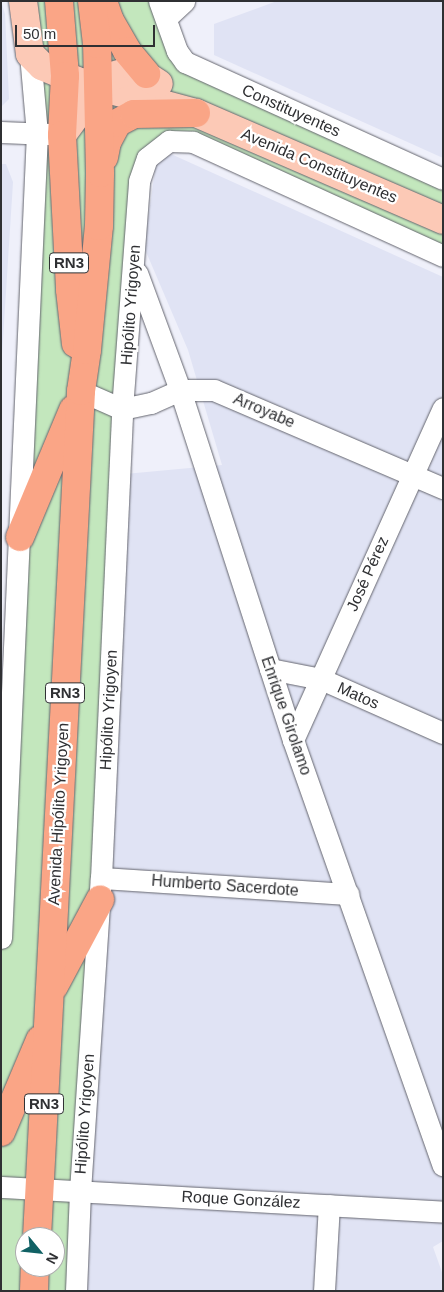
<!DOCTYPE html>
<meta charset="utf-8">
<style>
body{margin:0}
#map{position:relative;width:444px;height:1292px;overflow:hidden;background:#eff0fa;font-family:Helvetica,sans-serif}
div>[style]{position:absolute}
[style*='--x']{left:calc(var(--x)*1px);top:calc(var(--y)*1px);width:calc(var(--w)*1px);rotate:calc(var(--a)*1deg)}
.built>*{inset:0;background:#e0e3f4}
.green>*{inset:0;background:#c3e7bd}
.roads{filter:drop-shadow(0 0 1px #64656e) drop-shadow(0 0 1px #64656e)}
.minor>*{height:21px;margin:-10.5px;padding:0 10.5px;transform-origin:10.5px;border-radius:10.5px;background:#fff}
.major>*{height:28px;margin:-14px;padding:0 14px;transform-origin:14px;border-radius:14px;background:#fcc9b6}
.highway>*{height:28px;margin:-14px;padding:0 14px;transform-origin:14px;border-radius:14px;background:#faa586}
span{translate:-50% -50%;white-space:nowrap;text-align:center;line-height:1.15;-webkit-text-stroke:4.5px #fff;paint-order:stroke}
.shield-label span{padding:1px 4px;background:#fff;border:1px solid;border-radius:4px;-webkit-text-stroke-width:0}
.shield-label{font-size:15px;color:#2f3033;font-weight:700}
.street-label{font-size:16px;color:#2f3033}
.frame{position:absolute;inset:0;border:2px solid #2f3033;pointer-events:none}
.north{position:absolute;left:15px;top:1227px;width:50px;height:50px;box-sizing:border-box;background:#fff;border:1px solid #acacad;border-radius:50%;rotate:118deg;font-size:14px;font-weight:700;line-height:20px;text-align:center;color:#2f3033}
.north::after{content:'';display:block;margin:auto;width:18px;height:22px;background:#106164;clip-path:polygon(50% 0,100% 100%,50% 72%,0 100%)}
.scale{position:absolute;left:15px;top:25px;width:140px;height:22px;box-sizing:border-box;border:2px solid #2f3033;border-top:0;padding-left:6px;font-size:15px;line-height:18px;white-space:nowrap;color:#2f3033;-webkit-text-stroke:4px #fff;paint-order:stroke}
</style>
<div id="map">
<div class="built">
<i style="clip-path:polygon(1px 1px,5px 14px,9px 99px,1px 107px)"></i>
<i style="clip-path:polygon(277px 1px,443px 1px,443px 158px,214px 55px,214px 24px)"></i>
<i style="clip-path:polygon(171px 154px,443px 277px,443px 1241px,433px 1247px,443px 1275px,443px 1291px,86px 1291px,125px 474px,222px 465px,188px 350px,144px 247px,156px 164px)"></i>
<i style="clip-path:polygon(1px 164px,6px 164px,13px 182px,1px 370px)"></i>
</div>
<div class="green">
<i style="clip-path:polygon(evenodd,23px 1px,158px 1px,177px 51px,443px 179px,443px 256px,193px 142px,147px 158px,76px 1291px,1px 1291px,1px 938px,37px 134px,23px 1px,25px 1237px,55px 1237px,55px 1267px,25px 1267px,25px 1237px)"></i>
</div>
<div class="roads">
<div class="minor">
<i style="--x:159;--y:1;--w:53;--a:70.2"></i>
<i style="--x:177;--y:51;--w:14;--a:54"></i>
<i style="--x:185;--y:62;--w:283;--a:24.4"></i>
<i style="--x:166;--y:18;--w:25;--a:-43"></i>
<i style="--x:1;--y:132;--w:48;--a:2.4"></i>
<i style="--x:137;--y:273;--w:125;--a:69.8"></i>
<i style="--x:180;--y:390;--w:368;--a:72.1"></i>
<i style="--x:293;--y:740;--w:451;--a:70.6"></i>
<i style="--x:81;--y:391;--w:45;--a:23.7"></i>
<i style="--x:122;--y:409;--w:30;--a:-12"></i>
<i style="--x:151;--y:403;--w:32;--a:-24"></i>
<i style="--x:180;--y:390;--w:34;--a:0"></i>
<i style="--x:214;--y:390;--w:249;--a:23.2"></i>
<i style="--x:270;--y:669;--w:52;--a:11.1"></i>
<i style="--x:321;--y:679;--w:133;--a:23.9"></i>
<i style="--x:293;--y:740;--w:364;--a:-65.7"></i>
<i style="--x:101;--y:878;--w:248;--a:3.7"></i>
<i style="--x:1;--y:938;--w:805;--a:-87.44"></i>
<i style="--x:37;--y:134;--w:80;--a:-95"></i>
<i style="--x:1;--y:1187;--w:443;--a:3.2"></i>
<i style="--x:76;--y:1291;--w:100;--a:-87.7"></i>
<i style="--x:80;--y:1191;--w:314;--a:-86.2"></i>
<i style="--x:101;--y:878;--w:469;--a:-87.4"></i>
<i style="--x:122;--y:409;--w:229;--a:-85.7"></i>
<i style="--x:139;--y:181;--w:24;--a:-71"></i>
<i style="--x:147;--y:158;--w:28;--a:-38"></i>
<i style="--x:169;--y:141;--w:24;--a:2"></i>
<i style="--x:193;--y:142;--w:275;--a:24.5"></i>
<i style="--x:324;--y:1291;--w:86;--a:-86.7"></i>
</div>
<div class="major">
<i style="--x:23;--y:1;--w:53;--a:82.5"></i>
<i style="--x:30;--y:54;--w:17;--a:45"></i>
<i style="--x:42;--y:66;--w:38;--a:23"></i>
<i style="--x:77;--y:81;--w:123;--a:15.1"></i>
<i style="--x:196;--y:113;--w:269;--a:23.4"></i>
<i style="--x:62;--y:135;--w:61;--a:-53.7"></i>
<i style="--x:98;--y:86;--w:14;--a:-39"></i>
<i style="--x:109;--y:77;--w:28;--a:-17"></i>
<i style="--x:136;--y:69;--w:27;--a:33"></i>
</div>
<div class="highway">
<i style="--x:59;--y:1;--w:75;--a:85.4"></i>
<i style="--x:65;--y:76;--w:59;--a:92.9"></i>
<i style="--x:62;--y:135;--w:155;--a:87"></i>
<i style="--x:70;--y:290;--w:54;--a:83.7"></i>
<i style="--x:103;--y:1;--w:21;--a:71"></i>
<i style="--x:110;--y:21;--w:34;--a:60"></i>
<i style="--x:127;--y:51;--w:30;--a:50"></i>
<i style="--x:104;--y:157;--w:15;--a:-79"></i>
<i style="--x:107;--y:142;--w:21;--a:-62"></i>
<i style="--x:117;--y:123;--w:19;--a:-28"></i>
<i style="--x:134;--y:114;--w:62;--a:-0.9"></i>
<i style="--x:20;--y:537;--w:138;--a:-67.3"></i>
<i style="--x:54;--y:986;--w:98;--a:-61.9"></i>
<i style="--x:1;--y:1132;--w:100;--a:-67"></i>
<i style="--x:37;--y:1237;--w:847;--a:-87.02"></i>
<i style="--x:81;--y:391;--w:41;--a:-81.7"></i>
<i style="--x:87;--y:350;--w:125;--a:-84.5"></i>
<i style="--x:99;--y:226;--w:53;--a:-88.9"></i>
<i style="--x:100;--y:173;--w:129;--a:-91.3"></i>
<i style="--x:97;--y:44;--w:43;--a:-96.6"></i>
<i style="--x:34;--y:1291;--w:24;--a:-88"></i>
</div>
</div>
<div class="shield-label">
<span style="left:69px;top:263px">RN3</span>
<span style="left:65px;top:693px">RN3</span>
<span style="left:44px;top:1104px">RN3</span>
</div>
<div class="street-label">
<span style="left:291px;top:111px;rotate:24deg">Constituyentes</span>
<span style="left:319px;top:166px;rotate:23deg">Avenida Constituyentes</span>
<span style="left:131px;top:305px;rotate:-86deg">Hipólito Yrigoyen</span>
<span style="left:264px;top:411px;rotate:23deg">Arroyabe</span>
<span style="left:368px;top:574px;rotate:-66deg">José Pérez</span>
<span style="left:358px;top:696px;rotate:24deg">Matos</span>
<span style="left:109px;top:710px;rotate:-87deg">Hipólito Yrigoyen</span>
<span style="left:286px;top:716px;rotate:71deg">Enrique Girolamo</span>
<span style="left:59px;top:814px;rotate:-87deg">Avenida Hipólito Yrigoyen</span>
<span style="left:225px;top:886px;rotate:4deg">Humberto Sacerdote</span>
<span style="left:85px;top:1114px;rotate:-86deg">Hipólito Yrigoyen</span>
<span style="left:241px;top:1200px;rotate:3deg">Roque González</span>
</div>
<div class="frame"></div>
<div class="north">N</div>
<div class="scale">50 m</div>
</div>
